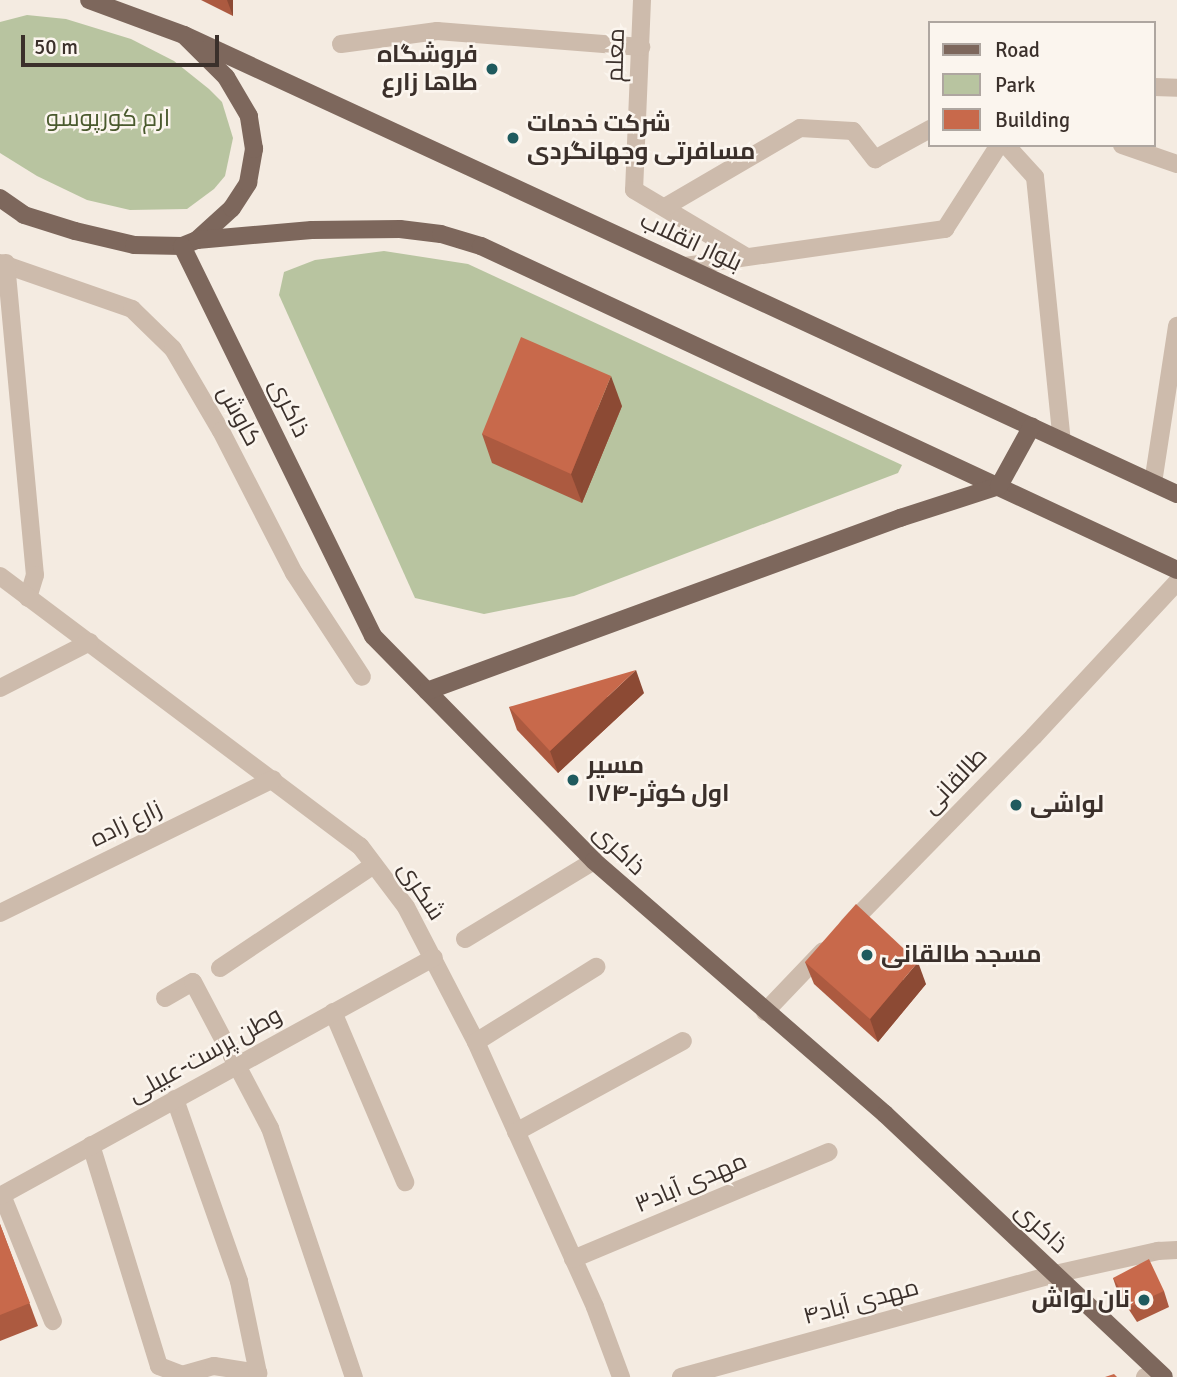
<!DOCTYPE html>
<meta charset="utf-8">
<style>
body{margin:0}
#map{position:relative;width:1177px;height:1377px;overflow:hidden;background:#f4ebe1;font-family:Signika,Cairo,sans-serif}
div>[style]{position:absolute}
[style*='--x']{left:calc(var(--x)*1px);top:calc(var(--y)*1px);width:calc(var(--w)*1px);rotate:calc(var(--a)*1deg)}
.green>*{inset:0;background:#b8c4a0}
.minor>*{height:18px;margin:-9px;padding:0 9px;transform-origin:9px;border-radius:9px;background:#cdbbac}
.major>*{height:18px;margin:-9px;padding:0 9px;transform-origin:9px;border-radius:9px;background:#7d675c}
.wall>*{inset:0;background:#ac5a40}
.shaded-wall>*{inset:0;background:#8c4a34}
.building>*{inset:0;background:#c8694b}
.dots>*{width:19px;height:19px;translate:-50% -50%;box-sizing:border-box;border:4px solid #fbf5ee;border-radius:50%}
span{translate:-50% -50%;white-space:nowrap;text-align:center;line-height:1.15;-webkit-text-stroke:5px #fbf5ee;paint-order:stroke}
.poi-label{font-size:24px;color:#3b302b;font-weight:700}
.right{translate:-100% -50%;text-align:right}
.left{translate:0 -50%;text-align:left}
.street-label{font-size:24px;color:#3b302b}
.park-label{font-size:24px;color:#4a5a2e}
.legend{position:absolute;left:928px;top:21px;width:228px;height:126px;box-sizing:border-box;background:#fbf5ee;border:2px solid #aea6a0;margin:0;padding:9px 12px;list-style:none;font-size:21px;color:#3b302b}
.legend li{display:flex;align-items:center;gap:14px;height:35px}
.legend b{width:35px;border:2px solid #aea6a0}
.scale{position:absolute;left:21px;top:35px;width:198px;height:32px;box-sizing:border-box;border:4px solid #3b302b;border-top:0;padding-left:9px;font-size:21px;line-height:24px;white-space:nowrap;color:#3b302b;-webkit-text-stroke:5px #fbf5ee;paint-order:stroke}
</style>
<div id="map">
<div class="green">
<i style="clip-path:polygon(27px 15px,66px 19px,131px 39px,174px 61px,209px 89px,222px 102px,233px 138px,225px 176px,214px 189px,187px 209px,130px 210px,87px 200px,37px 176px,0 153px,0 22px)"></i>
<i style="clip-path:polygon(384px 251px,468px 264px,902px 465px,898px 473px,574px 596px,484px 614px,415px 598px,279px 295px,284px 272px,315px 260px)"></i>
</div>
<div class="minor">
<i style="--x:642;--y:0;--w:190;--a:92.4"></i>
<i style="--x:634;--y:190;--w:131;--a:30.7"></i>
<i style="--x:341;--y:44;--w:97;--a:-7.7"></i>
<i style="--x:437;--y:31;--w:205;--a:4.5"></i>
<i style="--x:1154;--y:87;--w:23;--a:2"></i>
<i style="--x:1006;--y:145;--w:43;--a:47.8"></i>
<i style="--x:1035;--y:177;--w:265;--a:84.2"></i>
<i style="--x:1122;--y:145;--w:58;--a:19.1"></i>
<i style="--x:665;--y:207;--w:156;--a:-30.3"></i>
<i style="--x:800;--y:128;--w:53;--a:3.2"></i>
<i style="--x:853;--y:131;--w:36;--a:52"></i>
<i style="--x:875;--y:159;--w:63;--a:-28.6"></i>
<i style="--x:0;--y:263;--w:140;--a:19.2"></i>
<i style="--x:132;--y:309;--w:57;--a:44.3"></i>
<i style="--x:173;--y:349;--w:95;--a:59.7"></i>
<i style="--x:221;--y:431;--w:160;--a:62.8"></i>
<i style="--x:294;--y:573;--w:124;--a:56.8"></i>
<i style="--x:6;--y:263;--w:313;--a:84.7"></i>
<i style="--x:35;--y:575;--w:24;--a:107"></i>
<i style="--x:685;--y:266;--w:263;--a:-8.1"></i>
<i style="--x:945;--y:229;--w:100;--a:-57.3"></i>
<i style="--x:1153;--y:483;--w:159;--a:-81.3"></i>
<i style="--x:0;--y:576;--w:450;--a:36.9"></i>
<i style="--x:360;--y:846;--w:76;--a:53"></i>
<i style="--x:406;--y:907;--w:152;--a:62.6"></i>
<i style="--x:476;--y:1042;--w:290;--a:65.8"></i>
<i style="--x:595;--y:1307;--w:75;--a:69.6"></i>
<i style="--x:0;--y:688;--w:101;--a:-27.1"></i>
<i style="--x:0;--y:913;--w:304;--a:-26.1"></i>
<i style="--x:848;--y:926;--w:266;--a:-45.6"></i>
<i style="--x:1034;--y:736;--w:210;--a:-47.1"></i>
<i style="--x:465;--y:939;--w:151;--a:-31.2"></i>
<i style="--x:220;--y:968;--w:185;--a:-33.8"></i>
<i style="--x:165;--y:998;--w:32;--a:-30"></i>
<i style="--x:193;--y:982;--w:165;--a:62.2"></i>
<i style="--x:270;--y:1128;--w:263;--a:71.4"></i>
<i style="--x:333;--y:1012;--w:185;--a:67"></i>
<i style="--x:765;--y:1012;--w:84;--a:-46.4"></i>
<i style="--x:476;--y:1042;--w:142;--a:-32"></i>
<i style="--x:516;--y:1132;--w:190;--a:-28.6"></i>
<i style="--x:91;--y:1145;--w:231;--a:72.9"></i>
<i style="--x:159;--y:1366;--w:25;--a:21"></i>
<i style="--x:182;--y:1375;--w:33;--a:-16"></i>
<i style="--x:214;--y:1366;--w:45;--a:9"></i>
<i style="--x:258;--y:1373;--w:94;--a:-101.7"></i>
<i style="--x:239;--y:1281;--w:193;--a:-109.4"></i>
<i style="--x:2;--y:1195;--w:136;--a:68"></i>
<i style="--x:0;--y:1196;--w:495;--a:-28.8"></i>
<i style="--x:573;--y:1259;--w:277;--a:-22.7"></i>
<i style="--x:681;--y:1377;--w:388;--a:-15.4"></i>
<i style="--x:1055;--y:1274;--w:106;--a:-12.6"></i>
<i style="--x:1158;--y:1251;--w:19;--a:-3"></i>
<i style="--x:1145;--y:1377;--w:15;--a:-16"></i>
</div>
<div class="major">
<i style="--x:184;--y:35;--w:1094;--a:24.81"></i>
<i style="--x:0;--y:198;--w:29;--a:35"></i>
<i style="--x:24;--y:215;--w:53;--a:17.4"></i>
<i style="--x:75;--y:231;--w:61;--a:13.3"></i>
<i style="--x:134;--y:245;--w:48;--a:1.2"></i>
<i style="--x:182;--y:246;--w:16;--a:-22"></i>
<i style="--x:197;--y:240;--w:47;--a:-42.4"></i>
<i style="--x:232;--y:208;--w:30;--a:-57"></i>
<i style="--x:248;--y:183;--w:35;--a:-80"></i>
<i style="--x:254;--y:149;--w:33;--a:-99"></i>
<i style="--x:249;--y:116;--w:45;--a:-120.5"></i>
<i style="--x:226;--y:77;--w:59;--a:-135"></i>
<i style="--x:184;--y:35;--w:101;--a:-159.8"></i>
<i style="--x:197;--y:240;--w:115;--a:-5"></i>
<i style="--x:312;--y:230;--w:88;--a:-0.7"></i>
<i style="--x:400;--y:229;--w:41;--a:7"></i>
<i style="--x:441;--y:234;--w:42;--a:16.7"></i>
<i style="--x:481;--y:246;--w:768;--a:24.96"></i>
<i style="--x:182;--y:246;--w:434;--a:63.9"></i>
<i style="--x:373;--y:636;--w:315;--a:45.5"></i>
<i style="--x:594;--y:861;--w:386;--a:41"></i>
<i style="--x:885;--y:1114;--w:383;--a:43.3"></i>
<i style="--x:427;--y:691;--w:504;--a:-20.09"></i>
<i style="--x:900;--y:518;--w:104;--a:-17.9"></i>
<i style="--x:999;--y:486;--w:68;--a:-61.2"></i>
</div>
<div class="wall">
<i style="clip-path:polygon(201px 0,233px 0,233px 16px)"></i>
<i style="clip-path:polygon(622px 406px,582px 503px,492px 463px,482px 434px)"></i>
<i style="clip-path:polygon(644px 693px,558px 773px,517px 730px,509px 707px)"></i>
<i style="clip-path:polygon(805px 962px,926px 984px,878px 1042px,814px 984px)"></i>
<i style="clip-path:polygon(0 1224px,38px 1326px,0 1341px)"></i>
<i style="clip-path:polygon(1113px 1278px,1164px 1291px,1169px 1307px,1137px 1322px,1118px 1293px)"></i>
</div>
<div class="shaded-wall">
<i style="clip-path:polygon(227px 0,233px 0,233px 16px)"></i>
<i style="clip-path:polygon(611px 376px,622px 406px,582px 503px,571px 474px)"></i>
<i style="clip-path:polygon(636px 670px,644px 693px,558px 773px,550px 751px)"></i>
<i style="clip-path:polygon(918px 962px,926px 984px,878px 1042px,870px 1019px)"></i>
</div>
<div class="building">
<i style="clip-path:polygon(521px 337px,611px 376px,571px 474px,482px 434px)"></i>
<i style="clip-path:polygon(636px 670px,550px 751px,509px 707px)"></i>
<i style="clip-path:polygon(856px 904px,918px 962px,870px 1019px,805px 962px)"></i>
<i style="clip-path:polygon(0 1224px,30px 1303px,0 1315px)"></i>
<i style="clip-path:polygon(1149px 1259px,1164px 1291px,1131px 1306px,1113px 1278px)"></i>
<i style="clip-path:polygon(1114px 1374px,1117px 1377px,1105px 1377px)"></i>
</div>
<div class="dots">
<i style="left:492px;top:69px;background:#1f5a5e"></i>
<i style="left:513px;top:138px;background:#1f5a5e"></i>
<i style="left:573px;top:780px;background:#1f5a5e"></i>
<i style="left:1016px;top:805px;background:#1f5a5e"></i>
<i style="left:867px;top:955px;background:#1f5a5e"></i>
<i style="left:1144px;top:1300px;background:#1f5a5e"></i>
</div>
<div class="poi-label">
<span class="right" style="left:478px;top:69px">فروشگاه<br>طاها زارع</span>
<span class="left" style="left:527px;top:138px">شرکت خدمات<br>مسافرتی وجهانگردی</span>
<span class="left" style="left:587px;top:780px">مسیر<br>۱۷۴-اول کوثر</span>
<span class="left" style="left:1030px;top:805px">لواشی</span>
<span class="left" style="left:881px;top:955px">مسجد طالقانی</span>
<span class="right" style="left:1130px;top:1300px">نان لواش</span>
</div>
<div class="street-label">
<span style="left:616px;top:55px;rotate:-88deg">معلم</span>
<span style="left:691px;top:242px;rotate:25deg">بلوار انقلاب</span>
<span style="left:289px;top:408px;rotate:64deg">ذاکری</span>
<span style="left:239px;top:416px;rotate:62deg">کاوش</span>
<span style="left:955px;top:781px;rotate:-46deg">طالقانی</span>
<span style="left:126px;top:824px;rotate:-26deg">زارع زاده</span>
<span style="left:619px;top:850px;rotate:44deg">ذاکری</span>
<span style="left:421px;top:891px;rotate:57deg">شکری</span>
<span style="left:205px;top:1055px;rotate:-29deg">وطن پرست-عبیلی</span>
<span style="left:691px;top:1183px;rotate:-23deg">مهدی آباد۳</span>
<span style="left:1041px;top:1228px;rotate:43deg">ذاکری</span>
<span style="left:861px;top:1302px;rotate:-15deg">مهدی آباد۴</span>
</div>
<div class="park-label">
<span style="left:108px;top:119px">ارم کورپوسو</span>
</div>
<ul class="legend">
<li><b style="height:9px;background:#7d675c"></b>Road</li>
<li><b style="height:19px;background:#b8c4a0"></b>Park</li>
<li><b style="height:19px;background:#c8694b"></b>Building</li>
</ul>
<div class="scale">50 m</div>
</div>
